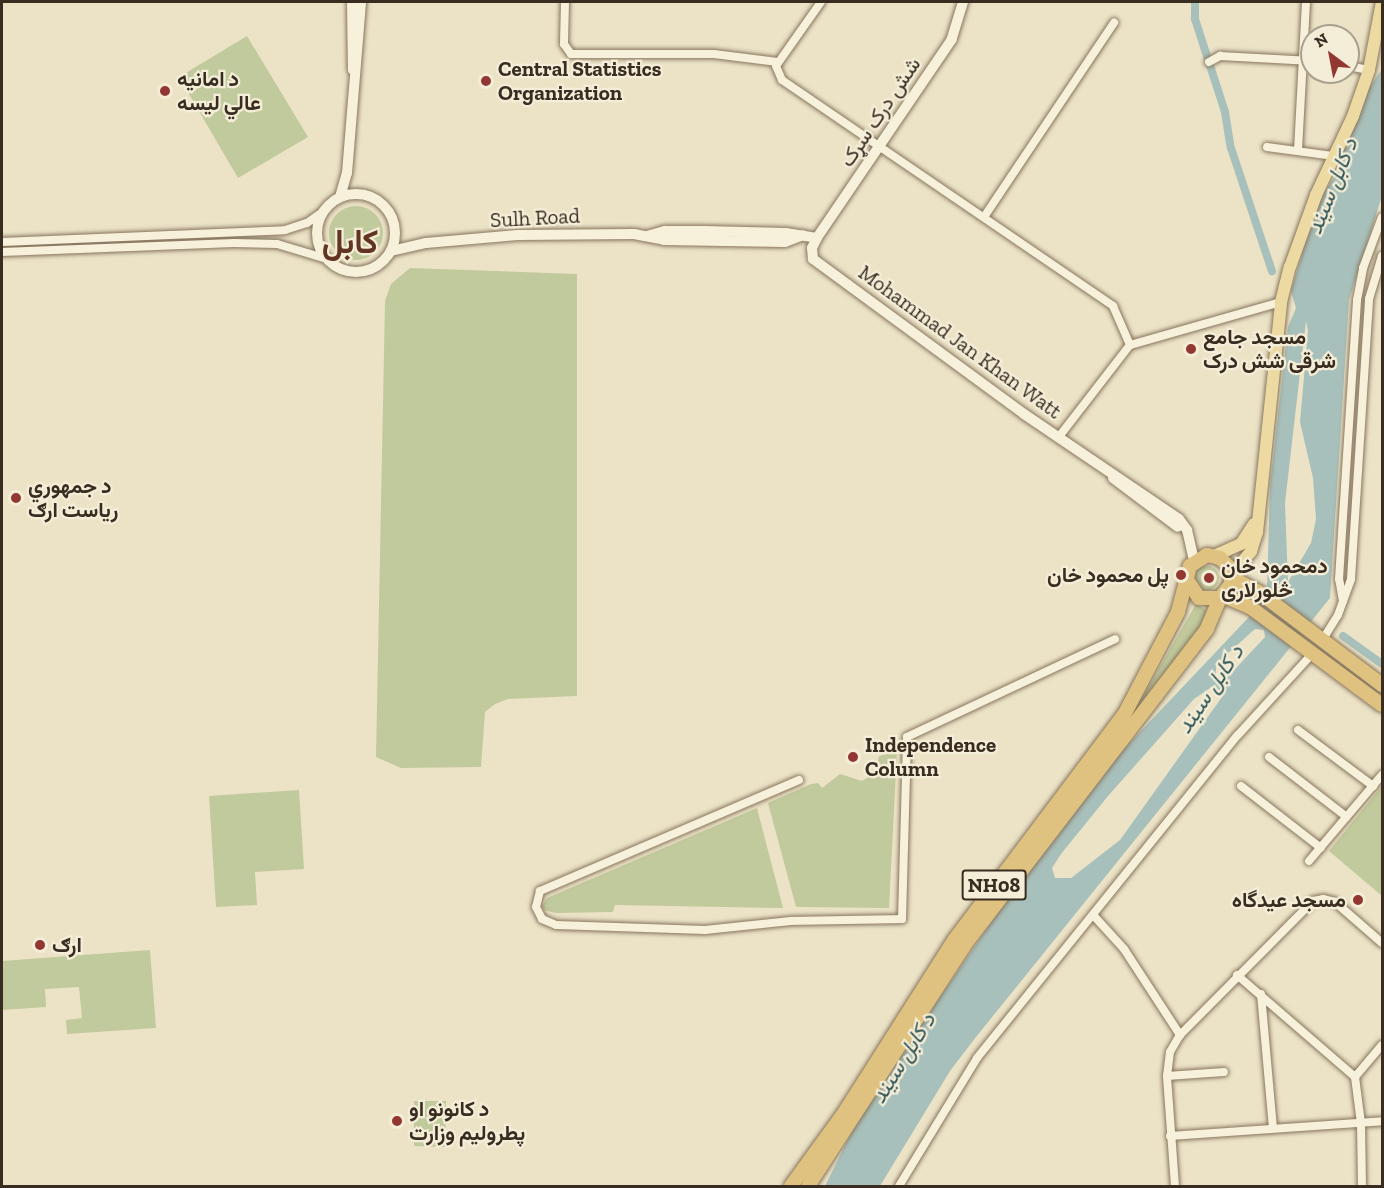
<!DOCTYPE html>
<meta charset="utf-8">
<style>
body{margin:0}
#map{position:relative;width:1384px;height:1188px;overflow:hidden;background:#ece3c7;font-family:"Zilla Slab",Vazirmatn,serif}
div>[style]{position:absolute}
[style*='--x']{left:calc(var(--x)*1px);top:calc(var(--y)*1px);width:calc(var(--w)*1px);rotate:calc(var(--a)*1deg)}
.green>*{inset:0;background:#c1ca9c}
.round{border-radius:50%}
.water>*{inset:0;background:#a8c0bb}
.canal>*{height:8px;margin:-4px;padding:0 4px;transform-origin:4px;border-radius:4px;background:#a8c0bb}
.roads{filter:drop-shadow(0 0 2px #87765e) drop-shadow(0 0 2px #87765e)}
.minor>*{height:8px;margin:-4px;padding:0 4px;transform-origin:4px;border-radius:4px;background:#f7f0da}
.tertiary>*{height:10px;margin:-5px;padding:0 5px;transform-origin:5px;border-radius:5px;background:#f7f0da}
.tertiary>.ring{margin:-5px;padding:0;box-sizing:content-box;background:none;border:10px solid #f7f0da;border-radius:50%}
.secondary>*{height:10px;margin:-5px;padding:0 5px;transform-origin:5px;border-radius:5px;background:#f7f0da}
.primary>*{height:12px;margin:-6px;padding:0 6px;transform-origin:6px;border-radius:6px;background:#ecdaa2}
.trunk>*{height:14px;margin:-7px;padding:0 7px;transform-origin:7px;border-radius:7px;background:#e0c280}
.dots>*{width:16px;height:16px;translate:-50% -50%;box-sizing:border-box;border:3px solid #f4edd7;border-radius:50%}
span{translate:-50% -50%;white-space:nowrap;text-align:center;line-height:1.15;-webkit-text-stroke:4.5px #f4edd7;paint-order:stroke}
.shield-label span{padding:2px 4px;background:#f4edd7;border:2px solid;border-radius:4px;-webkit-text-stroke-width:0}
.shield-label{font-size:20px;color:#382d20;font-weight:700}
.poi-label{font-size:21px;color:#382d20;font-weight:700}
.left{translate:0 -50%;text-align:left}
.right{translate:-100% -50%;text-align:right}
.street-label{font-size:21px;color:#382d20}
.water-label{font-size:22px;color:#315657;font-style:italic}
.town-label{font-size:33px;color:#623422;font-weight:700}
.frame{position:absolute;inset:0;border:3px solid #382d20;pointer-events:none}
.north{position:absolute;left:1300px;top:24px;width:60px;height:60px;box-sizing:border-box;background:#f4edd7;border:2px solid #a9a08e;border-radius:50%;rotate:328deg;font-size:16px;font-weight:700;line-height:24px;text-align:center;color:#382d20}
.north::after{content:'';display:block;margin:auto;width:21px;height:27px;background:#923731;clip-path:polygon(50% 0,100% 100%,50% 72%,0 100%)}
</style>
<div id="map">
<div class="green">
<i style="clip-path:polygon(247px 36px,308px 137px,238px 178px,179px 77px)"></i>
<i class="round" style="left:329px;top:206px;width:54px;height:54px"></i>
<i style="clip-path:polygon(410px 268px,577px 274px,577px 696px,508px 699px,495px 704px,485px 712px,481px 767px,401px 768px,376px 757px,385px 301px,391px 284px)"></i>
<i class="round" style="left:1195px;top:566px;width:24px;height:24px"></i>
<i style="clip-path:polygon(1196px 604px,1208px 611px,1203px 619px,1208px 622px,1135px 710px)"></i>
<i style="clip-path:polygon(897px 751px,889px 908px,796px 907px,768px 803px,811px 784px,818px 783px,822px 788px,840px 774px,862px 781px,875px 773px,879px 756px)"></i>
<i style="clip-path:polygon(1382px 786px,1382px 896px,1329px 851px)"></i>
<i style="clip-path:polygon(299px 790px,304px 869px,255px 872px,257px 905px,216px 907px,209px 796px)"></i>
<i style="clip-path:polygon(757px 808px,783px 908px,615px 905px,613px 912px,556px 913px,544px 910px,542px 906px,547px 898px)"></i>
<i style="clip-path:polygon(150px 950px,156px 1028px,67px 1034px,66px 1020px,82px 1018px,79px 987px,45px 989px,46px 1007px,2px 1010px,2px 961px)"></i>
<i style="clip-path:polygon(414px 1101px,446px 1101px,445px 1147px,414px 1146px)"></i>
</div>
<div class="water">
<i style="clip-path:polygon(evenodd,1382px 69px,1382px 196px,1349px 300px,1330px 598px,976px 1037px,950px 1071px,880px 1186px,825px 1186px,861px 1113px,1003px 905px,1104px 770px,1248px 618px,1267px 590px,1270px 486px,1288px 327px,1296px 308px,1291px 291px,1318px 201px,1340px 169px,1343px 148px,1367px 91px,1382px 69px,1306px 321px,1308px 331px,1300px 422px,1313px 478px,1316px 519px,1311px 543px,1288px 582px,1285px 503px,1306px 321px,1382px 69px,1255px 629px,1264px 630px,1265px 637px,1225px 680px,1216px 680px,1216px 664px,1255px 629px,1382px 69px,1213px 686px,1222px 692px,1222px 697px,1120px 840px,1071px 878px,1055px 878px,1052px 868px,1061px 854px,1108px 796px,1194px 699px,1213px 686px)"></i>
</div>
<div class="canal">
<i style="--x:1195;--y:2;--w:17;--a:90"></i>
<i style="--x:1195;--y:19;--w:98;--a:72.1"></i>
<i style="--x:1225;--y:112;--w:36;--a:81"></i>
<i style="--x:1231;--y:148;--w:130;--a:71.6"></i>
<i style="--x:1343;--y:636;--w:48;--a:35.7"></i>
</div>
<div class="roads">
<div class="minor">
<i style="--x:565;--y:2;--w:42;--a:91.4"></i>
<i style="--x:564;--y:44;--w:12;--a:55"></i>
<i style="--x:571;--y:54;--w:143;--a:0"></i>
<i style="--x:714;--y:54;--w:64;--a:7.1"></i>
<i style="--x:821;--y:2;--w:78;--a:125.1"></i>
<i style="--x:776;--y:66;--w:15;--a:67"></i>
<i style="--x:782;--y:80;--w:401;--a:34.3"></i>
<i style="--x:1113;--y:306;--w:43;--a:66.4"></i>
<i style="--x:1209;--y:62;--w:13;--a:-29"></i>
<i style="--x:1220;--y:56;--w:92;--a:3.1"></i>
<i style="--x:1348;--y:66;--w:21;--a:11"></i>
<i style="--x:1267;--y:147;--w:68;--a:7.7"></i>
<i style="--x:1298;--y:150;--w:148;--a:-86.9"></i>
<i style="--x:984;--y:217;--w:234;--a:-56.2"></i>
<i style="--x:2;--y:242;--w:283;--a:-2.4"></i>
<i style="--x:285;--y:230;--w:23;--a:-18"></i>
<i style="--x:307;--y:223;--w:19;--a:-35"></i>
<i style="--x:2;--y:252;--w:232;--a:-2.2"></i>
<i style="--x:234;--y:243;--w:43;--a:1.3"></i>
<i style="--x:277;--y:244;--w:52;--a:16.7"></i>
<i style="--x:1058;--y:438;--w:118;--a:-52.3"></i>
<i style="--x:1130;--y:345;--w:157;--a:-15.9"></i>
<i style="--x:1343;--y:601;--w:22;--a:-100"></i>
<i style="--x:1339;--y:579;--w:280;--a:-86.3"></i>
<i style="--x:1357;--y:300;--w:33;--a:-79"></i>
<i style="--x:1363;--y:268;--w:54;--a:-69.6"></i>
<i style="--x:1323;--y:639;--w:28;--a:-58"></i>
<i style="--x:1338;--y:615;--w:38;--a:-70"></i>
<i style="--x:1351;--y:579;--w:281;--a:-86.3"></i>
<i style="--x:1369;--y:299;--w:45;--a:-73.2"></i>
<i style="--x:1298;--y:730;--w:94;--a:36.7"></i>
<i style="--x:1269;--y:757;--w:98;--a:37.6"></i>
<i style="--x:799;--y:780;--w:282;--a:156.8"></i>
<i style="--x:540;--y:891;--w:16;--a:104"></i>
<i style="--x:536;--y:907;--w:13;--a:63"></i>
<i style="--x:542;--y:919;--w:15;--a:23"></i>
<i style="--x:556;--y:925;--w:149;--a:1.9"></i>
<i style="--x:705;--y:930;--w:86;--a:-6"></i>
<i style="--x:791;--y:921;--w:111;--a:-1"></i>
<i style="--x:902;--y:919;--w:182;--a:-88.4"></i>
<i style="--x:907;--y:737;--w:230;--a:-25.2"></i>
<i style="--x:1241;--y:786;--w:101;--a:37.8"></i>
<i style="--x:1309;--y:861;--w:113;--a:-49.7"></i>
<i style="--x:1094;--y:916;--w:45;--a:47.7"></i>
<i style="--x:1124;--y:949;--w:103;--a:56.9"></i>
<i style="--x:1237;--y:975;--w:156;--a:40.8"></i>
<i style="--x:1355;--y:1077;--w:46;--a:82.6"></i>
<i style="--x:1361;--y:1123;--w:63;--a:89.1"></i>
<i style="--x:1261;--y:994;--w:135;--a:84.9"></i>
<i style="--x:1167;--y:1076;--w:57;--a:-4"></i>
<i style="--x:1355;--y:1077;--w:42;--a:-49.8"></i>
<i style="--x:1170;--y:1136;--w:213;--a:-4"></i>
<i style="--x:899;--y:1186;--w:150;--a:-58.6"></i>
<i style="--x:977;--y:1058;--w:415;--a:-51.1"></i>
<i style="--x:1238;--y:735;--w:111;--a:-47.6"></i>
<i style="--x:1175;--y:1186;--w:110;--a:-94.2"></i>
<i style="--x:1167;--y:1076;--w:24;--a:-83"></i>
<i style="--x:1170;--y:1052;--w:20;--a:-60"></i>
<i style="--x:1180;--y:1035;--w:189;--a:-45.2"></i>
<i style="--x:1313;--y:901;--w:10;--a:-11"></i>
<i style="--x:1323;--y:899;--w:12;--a:14"></i>
<i style="--x:1335;--y:902;--w:62;--a:41.1"></i>
</div>
<div class="tertiary">
<i style="--x:352;--y:2;--w:68;--a:89.2"></i>
<i class="ring" style="left:317px;top:194px;width:68px;height:68px"></i>
<i style="--x:340;--y:197;--w:25;--a:-74"></i>
<i style="--x:347;--y:173;--w:172;--a:-85.3"></i>
<i style="--x:647;--y:236;--w:19;--a:-16"></i>
<i style="--x:665;--y:231;--w:39;--a:0"></i>
<i style="--x:704;--y:231;--w:82;--a:1.4"></i>
<i style="--x:786;--y:233;--w:31;--a:9"></i>
<i style="--x:391;--y:251;--w:36;--a:-13"></i>
<i style="--x:426;--y:243;--w:92;--a:-5"></i>
<i style="--x:518;--y:235;--w:116;--a:-0.5"></i>
<i style="--x:634;--y:234;--w:31;--a:11"></i>
<i style="--x:664;--y:240;--w:121;--a:0.9"></i>
<i style="--x:785;--y:242;--w:19;--a:-21"></i>
</div>
<div class="secondary">
<i style="--x:963;--y:2;--w:39;--a:107"></i>
<i style="--x:952;--y:39;--w:240;--a:124.2"></i>
<i style="--x:817;--y:238;--w:11;--a:117"></i>
<i style="--x:812;--y:248;--w:11;--a:85"></i>
<i style="--x:813;--y:259;--w:262;--a:36.3"></i>
<i style="--x:1024;--y:414;--w:187;--a:34.1"></i>
<i style="--x:1179;--y:519;--w:14;--a:54"></i>
<i style="--x:1187;--y:530;--w:32;--a:77"></i>
<i style="--x:1113;--y:478;--w:81;--a:37"></i>
</div>
<div class="primary">
<i style="--x:1214;--y:556;--w:30;--a:-24"></i>
<i style="--x:1241;--y:544;--w:24;--a:-57"></i>
<i style="--x:1232;--y:574;--w:30;--a:-50"></i>
<i style="--x:1251;--y:551;--w:20;--a:-72"></i>
<i style="--x:1257;--y:532;--w:231;--a:-84"></i>
<i style="--x:1281;--y:302;--w:36;--a:-76"></i>
<i style="--x:1290;--y:267;--w:77;--a:-70.1"></i>
<i style="--x:1316;--y:195;--w:87;--a:-64.9"></i>
<i style="--x:1353;--y:116;--w:49;--a:-70.8"></i>
<i style="--x:1369;--y:70;--w:69;--a:-79.2"></i>
</div>
<div class="trunk">
<i style="--x:1232;--y:578;--w:32;--a:28"></i>
<i style="--x:1260;--y:593;--w:153;--a:37"></i>
<i style="--x:1187;--y:580;--w:22;--a:56"></i>
<i style="--x:1199;--y:598;--w:21;--a:0"></i>
<i style="--x:1224;--y:596;--w:28;--a:23"></i>
<i style="--x:1250;--y:607;--w:164;--a:36.6"></i>
<i style="--x:791;--y:1186;--w:90;--a:-54"></i>
<i style="--x:844;--y:1113;--w:206;--a:-57.5"></i>
<i style="--x:955;--y:939;--w:281;--a:-53"></i>
<i style="--x:1124;--y:715;--w:116;--a:-62.3"></i>
<i style="--x:1178;--y:612;--w:48;--a:-75.4"></i>
<i style="--x:1190;--y:566;--w:20;--a:-33"></i>
<i style="--x:1207;--y:555;--w:13;--a:13"></i>
<i style="--x:1220;--y:558;--w:14;--a:45"></i>
<i style="--x:1230;--y:568;--w:16;--a:86"></i>
<i style="--x:1231;--y:584;--w:18;--a:128"></i>
<i style="--x:1220;--y:598;--w:34;--a:113"></i>
<i style="--x:1207;--y:629;--w:399;--a:127.5"></i>
<i style="--x:964;--y:946;--w:286;--a:123"></i>
</div>
</div>
<div class="dots">
<i style="left:486px;top:81px;background:#923731"></i>
<i style="left:165px;top:91px;background:#923731"></i>
<i style="left:1191px;top:349px;background:#923731"></i>
<i style="left:16px;top:498px;background:#923731"></i>
<i style="left:1181px;top:575px;background:#923731"></i>
<i style="left:1209px;top:578px;background:#923731"></i>
<i style="left:853px;top:757px;background:#923731"></i>
<i style="left:1358px;top:900px;background:#923731"></i>
<i style="left:40px;top:945px;background:#923731"></i>
<i style="left:397px;top:1121px;background:#923731"></i>
</div>
<div class="shield-label">
<span style="left:994px;top:885px">NH08</span>
</div>
<div class="poi-label">
<span class="left" style="left:498px;top:81px">Central Statistics<br>Organization</span>
<span class="left" style="left:177px;top:91px">د امانیه<br>عالي لیسه</span>
<span class="left" style="left:1203px;top:349px">مسجد جامع<br>شرقی شش درک</span>
<span class="left" style="left:28px;top:498px">د جمهوري<br>ریاست ارګ</span>
<span class="left" style="left:1221px;top:578px">دمحمود خان<br>څلورلاری</span>
<span class="right" style="left:1169px;top:575px">پل محمود خان</span>
<span class="left" style="left:865px;top:757px">Independence<br>Column</span>
<span class="right" style="left:1346px;top:900px">مسجد عیدگاه</span>
<span class="left" style="left:52px;top:945px">ارګ</span>
<span class="left" style="left:409px;top:1121px">د کانونو او<br>پطرولیم وزارت</span>
</div>
<div class="street-label">
<span style="left:880px;top:112px;rotate:-56deg">شش درک سړک</span>
<span style="left:535px;top:218px;rotate:-3deg">Sulh Road</span>
<span style="left:960px;top:342px;rotate:36deg">Mohammad Jan Khan Watt</span>
</div>
<div class="water-label">
<span style="left:1332px;top:186px;rotate:-68deg">د کابل سيند</span>
<span style="left:1210px;top:689px;rotate:-56deg">د کابل سيند</span>
<span style="left:903px;top:1058px;rotate:-58deg">د کابل سيند</span>
</div>
<div class="town-label">
<span style="left:350px;top:242px">کابل</span>
</div>
<div class="frame"></div>
<div class="north">N</div>
</div>
